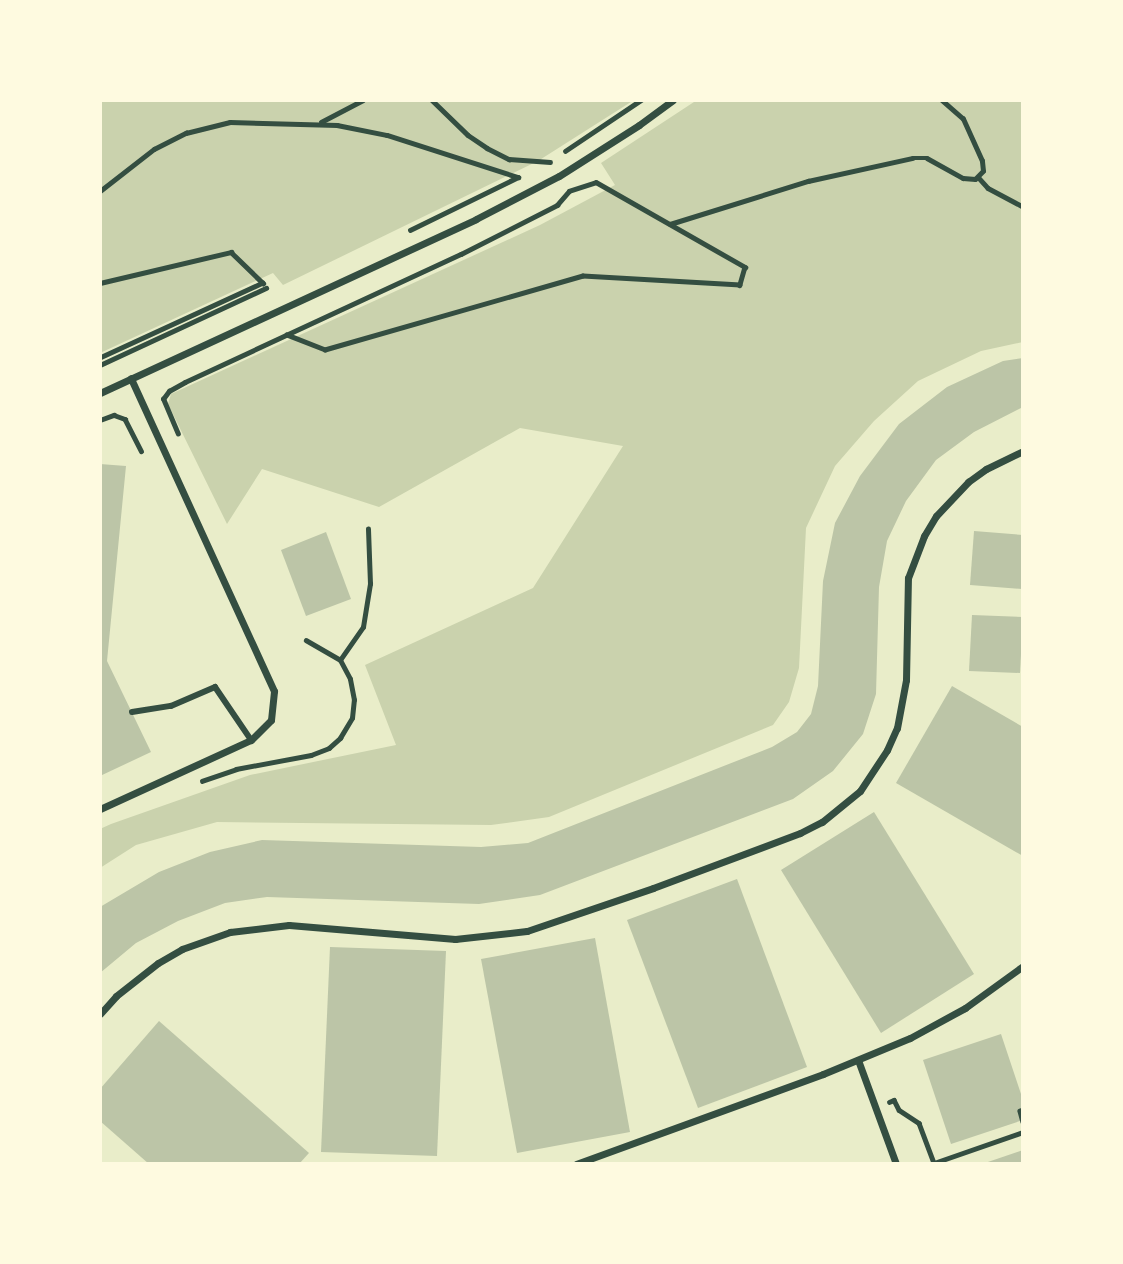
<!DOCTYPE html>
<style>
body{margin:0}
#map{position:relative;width:1123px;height:1264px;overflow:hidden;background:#e9edc9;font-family:"Archivo Narrow",sans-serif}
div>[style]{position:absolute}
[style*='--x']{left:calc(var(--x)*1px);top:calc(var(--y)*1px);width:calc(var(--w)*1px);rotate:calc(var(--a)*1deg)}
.green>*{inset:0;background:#cad2ad}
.building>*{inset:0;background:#bcc5a7}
.path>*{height:4.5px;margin:-2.25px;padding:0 2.25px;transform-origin:2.25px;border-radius:2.25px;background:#344e41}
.pedestrian>*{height:6px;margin:-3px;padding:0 3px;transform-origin:3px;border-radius:3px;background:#344e41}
.minor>*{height:7px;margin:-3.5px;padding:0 3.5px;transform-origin:3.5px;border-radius:3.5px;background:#344e41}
span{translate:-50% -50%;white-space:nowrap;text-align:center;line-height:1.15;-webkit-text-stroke:6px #fefae0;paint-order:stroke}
.frame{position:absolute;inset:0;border:102px solid #fefae0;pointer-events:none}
</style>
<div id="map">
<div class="green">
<i style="clip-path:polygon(100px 100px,634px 100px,538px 161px,283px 285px,273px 273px,100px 353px)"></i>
<i style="clip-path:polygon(697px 100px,1023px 100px,1023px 342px,981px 351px,918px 381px,874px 421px,835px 466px,806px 528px,799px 668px,789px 702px,773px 725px,549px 817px,491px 825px,217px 822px,136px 845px,100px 868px,100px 829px,111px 824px,250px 775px,396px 745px,365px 665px,533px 588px,623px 446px,520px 428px,379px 507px,262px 469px,227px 524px,168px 404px,171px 394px,540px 225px,615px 185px,601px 163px)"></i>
</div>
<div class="building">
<i style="clip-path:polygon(1023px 358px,1023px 407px,974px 432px,936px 460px,906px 501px,887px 541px,879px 587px,876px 694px,863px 734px,833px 771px,793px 799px,540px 895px,479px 904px,267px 897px,225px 903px,178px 921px,136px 943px,100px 973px,100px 907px,159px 872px,210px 852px,262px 840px,481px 847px,528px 843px,772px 747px,797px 732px,811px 714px,818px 686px,823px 581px,835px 523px,860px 476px,899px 424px,947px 387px,1003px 361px)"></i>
<i style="clip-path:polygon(100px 464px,126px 466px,107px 661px,151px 752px,100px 776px)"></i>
<i style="clip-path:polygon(974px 531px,1023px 535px,1022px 589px,970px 585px)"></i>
<i style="clip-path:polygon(326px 532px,351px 599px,306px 616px,281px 550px)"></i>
<i style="clip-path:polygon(972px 615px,1023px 617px,1020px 673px,969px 671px)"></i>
<i style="clip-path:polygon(952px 686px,1023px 727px,1023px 856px,896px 783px)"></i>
<i style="clip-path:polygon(874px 812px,974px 974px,881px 1033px,781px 870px)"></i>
<i style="clip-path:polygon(737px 879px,807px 1067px,698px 1108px,627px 920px)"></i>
<i style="clip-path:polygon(595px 938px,630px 1132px,517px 1153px,481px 959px)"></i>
<i style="clip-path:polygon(330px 947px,446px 951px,437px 1156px,321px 1152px)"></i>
<i style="clip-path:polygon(159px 1021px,309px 1153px,299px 1164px,149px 1164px,100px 1121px,100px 1089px)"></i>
<i style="clip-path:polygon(1001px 1034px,1023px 1100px,1023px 1120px,951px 1144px,923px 1060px)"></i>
<i style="clip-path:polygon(1023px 1150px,1023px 1164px,982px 1164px)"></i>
</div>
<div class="path">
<i style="--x:432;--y:100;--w:50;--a:44.2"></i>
<i style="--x:468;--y:135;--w:23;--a:34"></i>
<i style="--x:487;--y:148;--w:25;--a:27"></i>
<i style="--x:509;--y:159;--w:41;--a:4.2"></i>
<i style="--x:321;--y:122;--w:47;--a:-27.6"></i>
<i style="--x:565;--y:151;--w:92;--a:-33.9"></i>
<i style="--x:979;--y:178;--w:13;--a:48"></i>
<i style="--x:988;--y:188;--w:40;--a:28"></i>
<i style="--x:100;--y:191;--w:68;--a:-37.9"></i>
<i style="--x:154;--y:149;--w:36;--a:-27"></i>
<i style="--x:186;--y:133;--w:45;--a:-14"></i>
<i style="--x:230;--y:122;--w:107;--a:1.6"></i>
<i style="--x:337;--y:125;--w:51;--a:11.3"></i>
<i style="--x:387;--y:135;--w:138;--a:17.8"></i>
<i style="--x:670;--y:224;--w:145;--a:-17.3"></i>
<i style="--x:808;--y:181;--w:107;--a:-12.4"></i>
<i style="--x:913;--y:158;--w:14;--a:0"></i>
<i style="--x:927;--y:158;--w:41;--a:29.1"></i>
<i style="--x:963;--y:178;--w:12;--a:5"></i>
<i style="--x:975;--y:179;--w:11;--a:-45"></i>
<i style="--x:983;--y:171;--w:10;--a:-96"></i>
<i style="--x:982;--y:161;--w:46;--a:-114.3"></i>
<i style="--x:963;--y:119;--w:29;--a:-139"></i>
<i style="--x:410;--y:230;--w:120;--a:-26.1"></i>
<i style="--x:100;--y:283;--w:135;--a:-13.3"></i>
<i style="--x:231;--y:252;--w:45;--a:44.1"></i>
<i style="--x:263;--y:283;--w:179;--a:155.3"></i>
<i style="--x:100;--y:365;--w:183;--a:-24.9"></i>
<i style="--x:100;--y:420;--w:15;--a:-20"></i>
<i style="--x:114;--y:415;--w:12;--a:20"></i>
<i style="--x:125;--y:419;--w:36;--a:63"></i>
<i style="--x:178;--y:434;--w:38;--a:-113"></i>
<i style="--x:163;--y:399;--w:10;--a:-53"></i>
<i style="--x:169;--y:391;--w:18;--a:-29"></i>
<i style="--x:185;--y:382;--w:304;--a:-24.9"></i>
<i style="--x:461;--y:254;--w:108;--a:-27"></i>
<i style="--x:557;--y:205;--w:18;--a:-49"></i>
<i style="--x:569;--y:191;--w:28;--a:-18"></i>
<i style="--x:596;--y:182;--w:172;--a:29.7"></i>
<i style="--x:745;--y:267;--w:19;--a:106"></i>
<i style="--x:740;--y:285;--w:157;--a:-176.7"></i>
<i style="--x:583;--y:276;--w:268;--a:164"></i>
<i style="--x:325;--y:350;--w:41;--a:-158.5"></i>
<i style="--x:306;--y:640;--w:39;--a:30"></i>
<i style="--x:202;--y:781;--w:36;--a:-19"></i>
<i style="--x:236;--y:769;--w:76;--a:-10.6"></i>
<i style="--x:311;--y:755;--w:19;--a:-21"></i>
<i style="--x:329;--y:748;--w:15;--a:-42"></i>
<i style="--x:340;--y:738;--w:23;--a:-59"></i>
<i style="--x:352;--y:718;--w:18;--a:-84"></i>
<i style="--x:354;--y:700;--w:21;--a:-101"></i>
<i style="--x:350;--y:679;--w:21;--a:-118"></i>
<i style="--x:340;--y:660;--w:40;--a:-55.1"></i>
<i style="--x:363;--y:627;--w:44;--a:-80.8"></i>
<i style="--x:370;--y:584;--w:55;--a:-92.1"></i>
<i style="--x:889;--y:1102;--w:5;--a:-22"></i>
<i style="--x:894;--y:1100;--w:11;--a:63"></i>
<i style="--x:899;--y:1110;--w:24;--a:33"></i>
<i style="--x:919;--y:1123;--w:43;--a:69.4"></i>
<i style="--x:934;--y:1163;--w:94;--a:-19.2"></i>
<i style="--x:1023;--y:1110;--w:3;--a:162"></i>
<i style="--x:1020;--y:1111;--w:11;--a:75"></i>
</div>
<div class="pedestrian">
<i style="--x:132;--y:712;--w:39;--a:-9"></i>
<i style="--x:171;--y:706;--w:48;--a:-23.4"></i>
<i style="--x:215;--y:687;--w:64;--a:55.8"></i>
</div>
<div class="minor">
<i style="--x:100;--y:393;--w:414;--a:-24.8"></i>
<i style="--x:476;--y:219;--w:93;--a:-27.4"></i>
<i style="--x:559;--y:176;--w:95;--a:-32.5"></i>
<i style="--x:639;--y:125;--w:42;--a:-36.3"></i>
<i style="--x:100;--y:809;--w:166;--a:-24.6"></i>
<i style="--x:251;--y:740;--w:28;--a:-45"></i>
<i style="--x:271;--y:720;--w:29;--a:-84"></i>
<i style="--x:274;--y:691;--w:344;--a:-114.6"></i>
<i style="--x:100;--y:1014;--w:24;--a:-48"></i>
<i style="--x:116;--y:996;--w:53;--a:-38.2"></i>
<i style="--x:158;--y:963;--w:28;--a:-30"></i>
<i style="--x:182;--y:949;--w:51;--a:-19.5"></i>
<i style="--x:230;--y:932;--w:59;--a:-6.8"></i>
<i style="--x:289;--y:925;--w:167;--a:4.8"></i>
<i style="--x:455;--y:939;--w:72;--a:-6.3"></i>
<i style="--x:527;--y:931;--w:133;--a:-18.8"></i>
<i style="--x:653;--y:888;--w:157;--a:-20.5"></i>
<i style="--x:800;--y:833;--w:25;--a:-27"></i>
<i style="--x:822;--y:822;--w:49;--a:-39.2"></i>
<i style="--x:860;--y:791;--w:49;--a:-56.6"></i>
<i style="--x:887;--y:750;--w:24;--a:-66"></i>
<i style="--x:897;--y:728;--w:49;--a:-79.4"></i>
<i style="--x:906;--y:680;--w:102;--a:-88.9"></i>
<i style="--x:908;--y:578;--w:45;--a:-69.1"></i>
<i style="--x:924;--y:536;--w:23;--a:-59"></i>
<i style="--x:936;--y:516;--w:47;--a:-46.7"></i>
<i style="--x:968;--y:482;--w:22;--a:-36"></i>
<i style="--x:986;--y:469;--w:41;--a:-25.9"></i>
<i style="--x:858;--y:1060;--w:111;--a:69.9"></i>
<i style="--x:576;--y:1164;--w:263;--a:-20"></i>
<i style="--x:823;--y:1074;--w:94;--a:-22.5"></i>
<i style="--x:910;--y:1038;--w:63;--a:-28.6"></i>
<i style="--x:965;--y:1008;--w:72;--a:-35.9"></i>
</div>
<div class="frame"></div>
</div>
